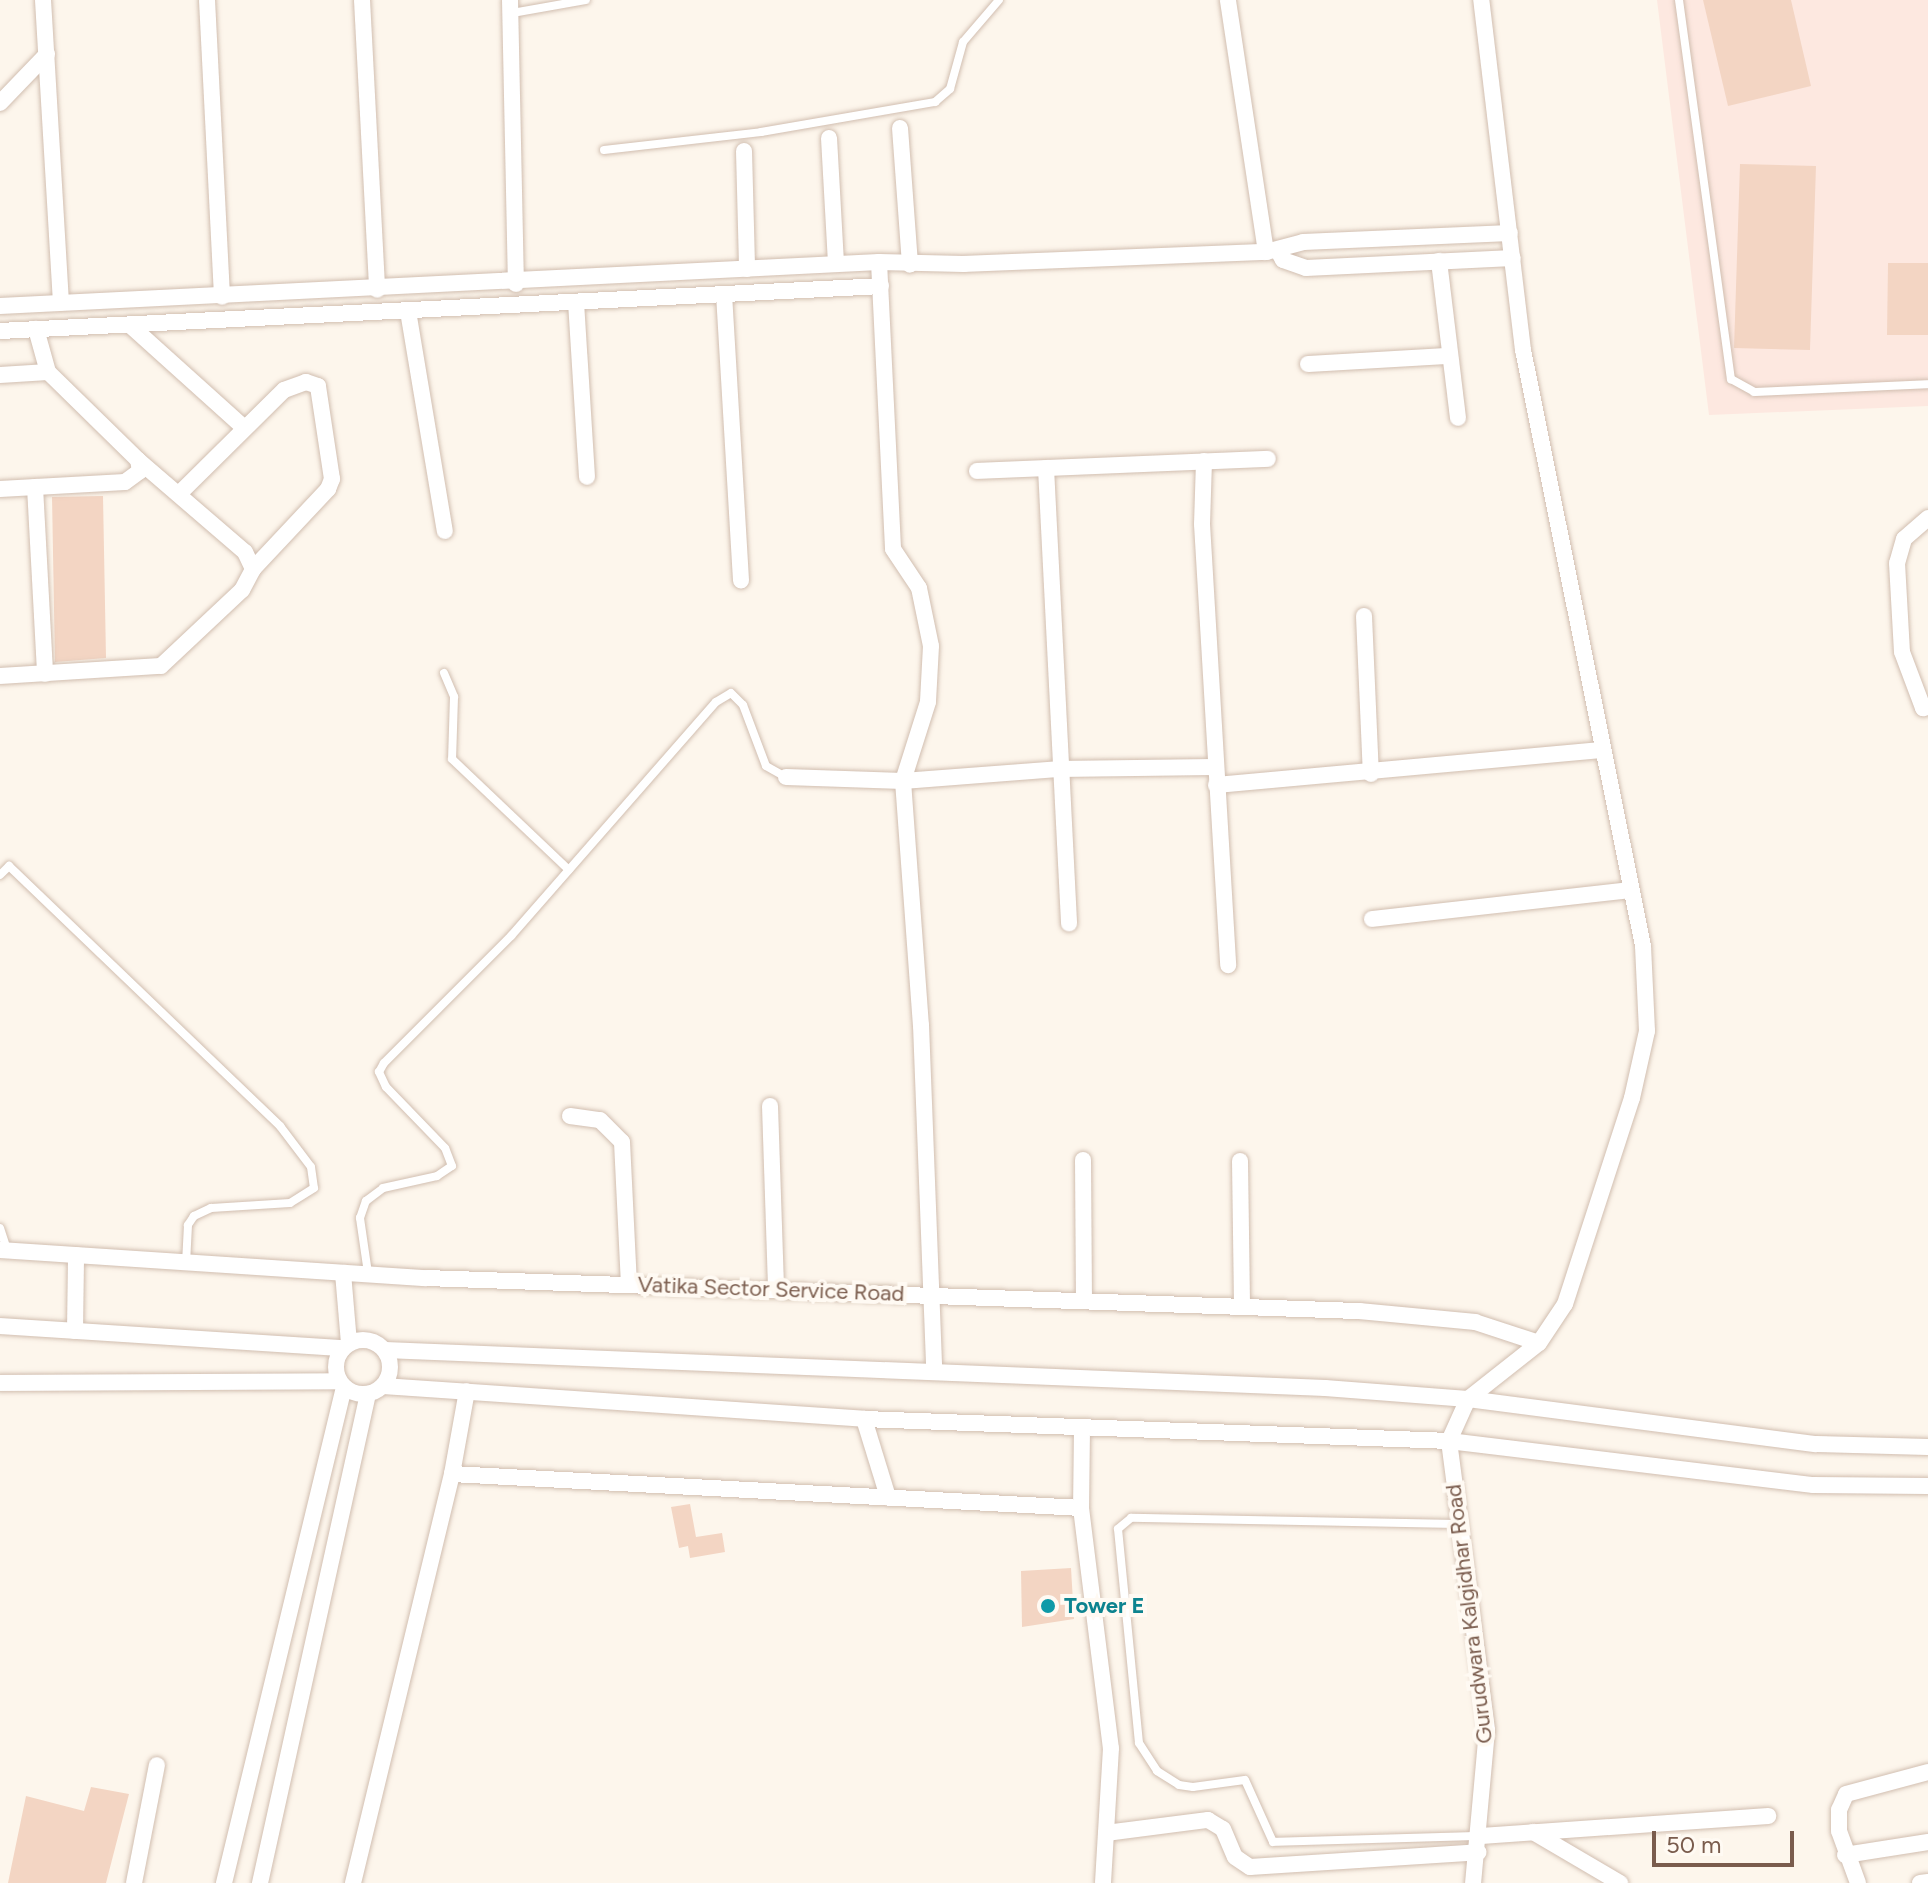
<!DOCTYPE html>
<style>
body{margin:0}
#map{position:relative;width:1928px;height:1883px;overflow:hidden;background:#fdf6ec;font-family:Figtree,sans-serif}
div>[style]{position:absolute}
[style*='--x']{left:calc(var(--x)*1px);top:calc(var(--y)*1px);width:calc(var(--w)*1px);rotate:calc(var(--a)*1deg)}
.commercial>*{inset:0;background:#fde8e0}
.building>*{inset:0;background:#f3d5c3}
.roads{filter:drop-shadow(0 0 2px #d1beb0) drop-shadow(0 0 2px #d1beb0)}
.service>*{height:8px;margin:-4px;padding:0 4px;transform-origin:4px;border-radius:4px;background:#fff}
.minor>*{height:16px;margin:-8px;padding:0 8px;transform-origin:8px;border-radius:8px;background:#fff}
.minor>.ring{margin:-8px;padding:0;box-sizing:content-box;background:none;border:16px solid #fff;border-radius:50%}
.dots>*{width:22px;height:22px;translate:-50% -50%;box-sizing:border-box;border:4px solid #fffaf3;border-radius:50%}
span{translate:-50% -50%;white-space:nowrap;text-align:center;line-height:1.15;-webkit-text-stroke:8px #fffaf3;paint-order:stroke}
.street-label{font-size:22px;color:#7a5c4d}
.culture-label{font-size:22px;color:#0d838f;font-weight:700}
.left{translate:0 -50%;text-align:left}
.scale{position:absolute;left:1652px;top:1831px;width:142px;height:36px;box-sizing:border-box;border:4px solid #7a5c4d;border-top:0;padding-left:10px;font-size:24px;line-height:28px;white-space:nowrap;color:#7a5c4d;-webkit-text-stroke:6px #fffaf3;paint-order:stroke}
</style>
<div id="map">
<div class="commercial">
<i style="clip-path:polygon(1657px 0,1928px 0,1928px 406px,1709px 415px)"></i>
</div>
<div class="building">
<i style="clip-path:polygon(1703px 0,1791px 0,1811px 86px,1728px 106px)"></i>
<i style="clip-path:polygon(1740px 164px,1816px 166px,1810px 350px,1734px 348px)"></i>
<i style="clip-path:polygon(1888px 263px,1928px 263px,1928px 335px,1887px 335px)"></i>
<i style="clip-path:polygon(103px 496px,106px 658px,55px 662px,52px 497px)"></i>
<i style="clip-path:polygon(690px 1504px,696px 1537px,722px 1533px,725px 1552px,690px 1558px,688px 1546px,679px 1548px,671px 1507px)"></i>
<i style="clip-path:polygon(1071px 1568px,1074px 1619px,1022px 1627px,1021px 1571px)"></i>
<i style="clip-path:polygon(91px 1787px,129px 1794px,106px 1883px,8px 1883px,26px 1796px,84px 1811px)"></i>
</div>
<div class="roads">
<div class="service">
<i style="--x:1679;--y:0;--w:383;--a:82.2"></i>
<i style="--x:1731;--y:379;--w:26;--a:29"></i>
<i style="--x:1754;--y:392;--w:174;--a:-2.6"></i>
<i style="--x:512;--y:13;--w:75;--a:-10"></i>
<i style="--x:604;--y:150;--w:158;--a:-6.5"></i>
<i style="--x:761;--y:132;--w:177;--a:-9.8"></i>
<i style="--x:935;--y:102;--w:20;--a:-41"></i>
<i style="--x:950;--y:89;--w:49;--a:-74.5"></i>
<i style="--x:963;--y:42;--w:55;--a:-49.4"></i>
<i style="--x:444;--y:673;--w:26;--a:67"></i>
<i style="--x:454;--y:697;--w:62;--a:91.8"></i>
<i style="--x:452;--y:759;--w:161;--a:43.5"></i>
<i style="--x:0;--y:875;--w:13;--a:-45"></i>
<i style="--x:9;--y:866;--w:376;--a:43.8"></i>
<i style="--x:280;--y:1126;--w:51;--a:52.9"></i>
<i style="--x:311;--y:1167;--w:21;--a:82"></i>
<i style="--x:314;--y:1188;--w:28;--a:148"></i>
<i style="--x:290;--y:1203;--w:79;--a:176.4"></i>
<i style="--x:211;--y:1208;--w:19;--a:155"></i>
<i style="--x:194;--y:1216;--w:11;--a:124"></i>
<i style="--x:188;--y:1225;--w:37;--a:93"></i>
<i style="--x:0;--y:1228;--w:23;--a:72"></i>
<i style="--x:368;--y:1273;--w:56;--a:-98.3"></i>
<i style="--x:360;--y:1218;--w:18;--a:-71"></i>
<i style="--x:366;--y:1201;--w:21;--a:-37"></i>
<i style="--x:383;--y:1188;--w:55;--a:-12.5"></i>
<i style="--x:437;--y:1176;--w:18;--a:-34"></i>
<i style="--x:452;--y:1166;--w:19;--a:-111"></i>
<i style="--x:445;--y:1148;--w:85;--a:-134"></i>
<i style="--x:386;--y:1087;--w:17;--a:-115"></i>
<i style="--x:379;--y:1072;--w:10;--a:-61"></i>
<i style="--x:384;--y:1063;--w:180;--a:-45"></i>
<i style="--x:511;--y:936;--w:311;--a:-48.8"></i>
<i style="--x:716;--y:702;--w:17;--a:-31"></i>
<i style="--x:731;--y:693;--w:17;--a:45"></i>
<i style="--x:743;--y:705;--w:65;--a:69.3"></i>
<i style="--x:766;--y:766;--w:23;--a:29"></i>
<i style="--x:1457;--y:1524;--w:326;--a:-178.9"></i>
<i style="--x:1131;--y:1518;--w:17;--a:140"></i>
<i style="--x:1118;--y:1529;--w:215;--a:84.4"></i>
<i style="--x:1139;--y:1743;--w:33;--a:57"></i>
<i style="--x:1157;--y:1771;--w:26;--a:32"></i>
<i style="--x:1179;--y:1785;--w:14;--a:8"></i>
<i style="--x:1193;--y:1787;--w:52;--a:-7.7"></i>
<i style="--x:1245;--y:1780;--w:68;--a:65.7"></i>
<i style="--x:1273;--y:1842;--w:207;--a:-1.7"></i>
</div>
<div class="minor">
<i style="--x:43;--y:0;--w:303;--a:86.6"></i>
<i style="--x:207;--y:0;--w:297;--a:87.1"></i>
<i style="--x:362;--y:0;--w:290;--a:87"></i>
<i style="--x:510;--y:0;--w:284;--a:88.8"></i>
<i style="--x:0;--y:103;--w:68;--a:-46.2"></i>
<i style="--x:900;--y:128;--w:137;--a:85.8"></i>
<i style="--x:829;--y:138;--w:126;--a:86.8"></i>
<i style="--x:744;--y:151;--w:118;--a:88.5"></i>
<i style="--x:1278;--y:251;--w:10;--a:61"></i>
<i style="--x:1283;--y:260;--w:24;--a:19"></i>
<i style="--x:1306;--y:268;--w:207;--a:-2.8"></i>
<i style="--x:1266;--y:252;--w:38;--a:-15"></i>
<i style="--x:1303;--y:242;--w:207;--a:-2.5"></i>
<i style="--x:1439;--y:261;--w:158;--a:83.1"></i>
<i style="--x:879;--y:262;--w:287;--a:87.2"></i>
<i style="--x:893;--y:549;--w:47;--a:56.3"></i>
<i style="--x:919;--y:588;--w:59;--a:78.3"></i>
<i style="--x:931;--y:646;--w:56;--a:93.1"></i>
<i style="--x:928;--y:702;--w:83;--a:107.6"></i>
<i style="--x:903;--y:781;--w:155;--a:-4.4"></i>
<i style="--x:1058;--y:769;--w:156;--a:-0.7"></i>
<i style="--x:724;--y:294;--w:287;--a:86.6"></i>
<i style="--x:576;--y:302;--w:175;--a:86.4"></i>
<i style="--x:0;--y:306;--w:880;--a:-2.87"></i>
<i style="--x:879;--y:262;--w:85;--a:1.3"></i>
<i style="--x:964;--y:264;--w:302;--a:-2.3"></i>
<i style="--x:1266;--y:252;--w:255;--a:-98.6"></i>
<i style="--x:408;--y:311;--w:223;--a:80.5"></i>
<i style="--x:131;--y:326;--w:151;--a:42"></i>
<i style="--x:0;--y:331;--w:882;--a:-2.92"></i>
<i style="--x:1308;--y:364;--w:139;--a:-3.3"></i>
<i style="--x:0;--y:375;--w:48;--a:-3.6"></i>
<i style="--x:138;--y:460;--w:141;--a:40.7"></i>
<i style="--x:245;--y:552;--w:19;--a:65"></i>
<i style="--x:1204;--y:461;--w:63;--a:91.8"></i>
<i style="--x:1202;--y:524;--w:442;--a:86.6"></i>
<i style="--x:1046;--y:468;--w:456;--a:87.1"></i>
<i style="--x:977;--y:471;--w:291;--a:-2.4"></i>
<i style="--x:35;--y:487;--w:187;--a:86.9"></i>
<i style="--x:0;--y:489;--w:125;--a:-3.2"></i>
<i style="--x:125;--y:482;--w:19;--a:-36"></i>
<i style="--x:140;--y:471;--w:11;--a:-100"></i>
<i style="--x:138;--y:460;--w:126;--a:-135.6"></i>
<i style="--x:48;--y:372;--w:45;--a:-105.6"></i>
<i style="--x:1928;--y:518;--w:32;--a:139"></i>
<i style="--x:1904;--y:539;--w:25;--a:106"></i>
<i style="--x:1897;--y:563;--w:89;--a:86.8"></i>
<i style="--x:1902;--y:652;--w:60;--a:69.4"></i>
<i style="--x:1923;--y:708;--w:5;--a:-11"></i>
<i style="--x:1364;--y:616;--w:158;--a:87.5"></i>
<i style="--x:0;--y:676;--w:161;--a:-3.6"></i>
<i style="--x:161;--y:666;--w:111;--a:-43.2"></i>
<i style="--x:242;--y:590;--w:24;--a:-62"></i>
<i style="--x:253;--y:569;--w:110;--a:-46.8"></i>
<i style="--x:328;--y:489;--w:11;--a:-68"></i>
<i style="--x:332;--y:479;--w:94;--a:-98.6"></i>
<i style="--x:318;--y:386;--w:13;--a:-162"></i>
<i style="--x:306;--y:382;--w:23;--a:160"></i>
<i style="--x:284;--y:390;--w:145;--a:135.3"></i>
<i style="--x:786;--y:777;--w:117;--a:2"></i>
<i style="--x:903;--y:781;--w:245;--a:85.8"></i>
<i style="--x:921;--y:1025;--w:344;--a:87.8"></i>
<i style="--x:1216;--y:785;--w:387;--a:-5.2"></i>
<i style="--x:1372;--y:919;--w:259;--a:-6.4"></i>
<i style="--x:770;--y:1106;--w:182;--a:88.1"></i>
<i style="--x:570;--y:1116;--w:30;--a:8"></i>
<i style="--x:600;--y:1120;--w:31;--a:45"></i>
<i style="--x:622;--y:1142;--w:142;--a:87.2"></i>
<i style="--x:1083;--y:1160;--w:141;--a:89.6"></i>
<i style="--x:1240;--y:1161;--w:146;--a:89.2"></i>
<i style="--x:0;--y:1250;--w:427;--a:3.8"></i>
<i style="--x:426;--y:1278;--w:934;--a:2.03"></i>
<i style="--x:1359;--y:1311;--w:117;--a:5.4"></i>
<i style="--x:1475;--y:1322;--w:67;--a:18.2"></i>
<i style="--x:343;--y:1273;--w:70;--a:85.1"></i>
<i style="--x:0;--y:1326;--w:344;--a:3.7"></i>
<i style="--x:75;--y:1331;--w:76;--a:-89.2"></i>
<i class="ring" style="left:336px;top:1340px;width:38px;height:38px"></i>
<i style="--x:385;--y:1350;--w:941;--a:2.31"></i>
<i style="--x:1325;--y:1388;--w:143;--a:4.4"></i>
<i style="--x:1468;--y:1399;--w:351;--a:7.4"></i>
<i style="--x:1816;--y:1444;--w:112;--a:1.5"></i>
<i style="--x:0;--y:1383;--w:339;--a:-0.3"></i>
<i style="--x:383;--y:1386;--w:482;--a:3.9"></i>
<i style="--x:864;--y:1419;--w:585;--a:2.15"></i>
<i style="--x:1449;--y:1441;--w:367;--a:6.9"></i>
<i style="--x:1813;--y:1485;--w:115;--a:0.5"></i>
<i style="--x:864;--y:1419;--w:82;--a:72.9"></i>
<i style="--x:1082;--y:1429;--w:79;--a:90.7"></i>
<i style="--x:1081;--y:1508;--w:242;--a:82.9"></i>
<i style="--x:1111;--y:1748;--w:135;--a:93.4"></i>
<i style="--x:1449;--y:1441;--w:46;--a:-65.7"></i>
<i style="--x:1468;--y:1399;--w:90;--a:-38.3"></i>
<i style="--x:1539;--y:1343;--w:47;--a:-56.3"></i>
<i style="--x:1565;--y:1304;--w:217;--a:-72"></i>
<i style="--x:1632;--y:1098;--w:69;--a:-77.4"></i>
<i style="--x:1647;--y:1031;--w:85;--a:-92.7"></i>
<i style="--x:1643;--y:946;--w:608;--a:-101.38"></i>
<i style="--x:1523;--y:350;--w:353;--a:-96.8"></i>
<i style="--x:1449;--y:1441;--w:291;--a:82.5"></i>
<i style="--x:1487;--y:1730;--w:154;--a:95.2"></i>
<i style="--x:452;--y:1474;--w:630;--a:3.09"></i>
<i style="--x:1533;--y:1832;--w:101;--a:30.4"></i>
<i style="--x:1106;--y:1833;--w:103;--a:-7.3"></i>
<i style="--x:1208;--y:1820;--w:17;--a:31"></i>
<i style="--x:1223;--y:1829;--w:30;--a:67"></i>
<i style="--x:1235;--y:1857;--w:18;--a:34"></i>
<i style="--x:1250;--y:1867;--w:229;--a:-3.7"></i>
<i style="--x:1481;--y:1836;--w:288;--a:-4"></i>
<i style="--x:1845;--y:1855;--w:84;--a:-8.9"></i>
<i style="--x:134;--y:1883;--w:120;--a:-79"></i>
<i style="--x:224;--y:1883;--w:510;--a:-76.4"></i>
<i style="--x:260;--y:1883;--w:501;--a:-77.55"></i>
<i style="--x:353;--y:1883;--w:421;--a:-76.4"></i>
<i style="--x:452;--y:1474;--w:84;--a:-79.8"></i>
<i style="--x:1858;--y:1883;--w:55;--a:-110.1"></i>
<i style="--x:1839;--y:1831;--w:21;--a:-90"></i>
<i style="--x:1839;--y:1810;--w:17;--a:-66"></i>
<i style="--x:1846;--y:1794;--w:85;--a:-15"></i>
<i style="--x:1920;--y:1883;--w:8;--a:-7"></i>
</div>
</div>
<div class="dots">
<i style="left:1048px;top:1606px;background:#0f9aa8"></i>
</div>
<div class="street-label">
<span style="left:771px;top:1289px;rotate:2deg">Vatika Sector Service Road</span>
<span style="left:1469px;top:1614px;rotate:-97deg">Gurudwara Kalgidhar Road</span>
</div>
<div class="culture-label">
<span class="left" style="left:1064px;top:1606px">Tower E</span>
</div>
<div class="scale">50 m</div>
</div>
